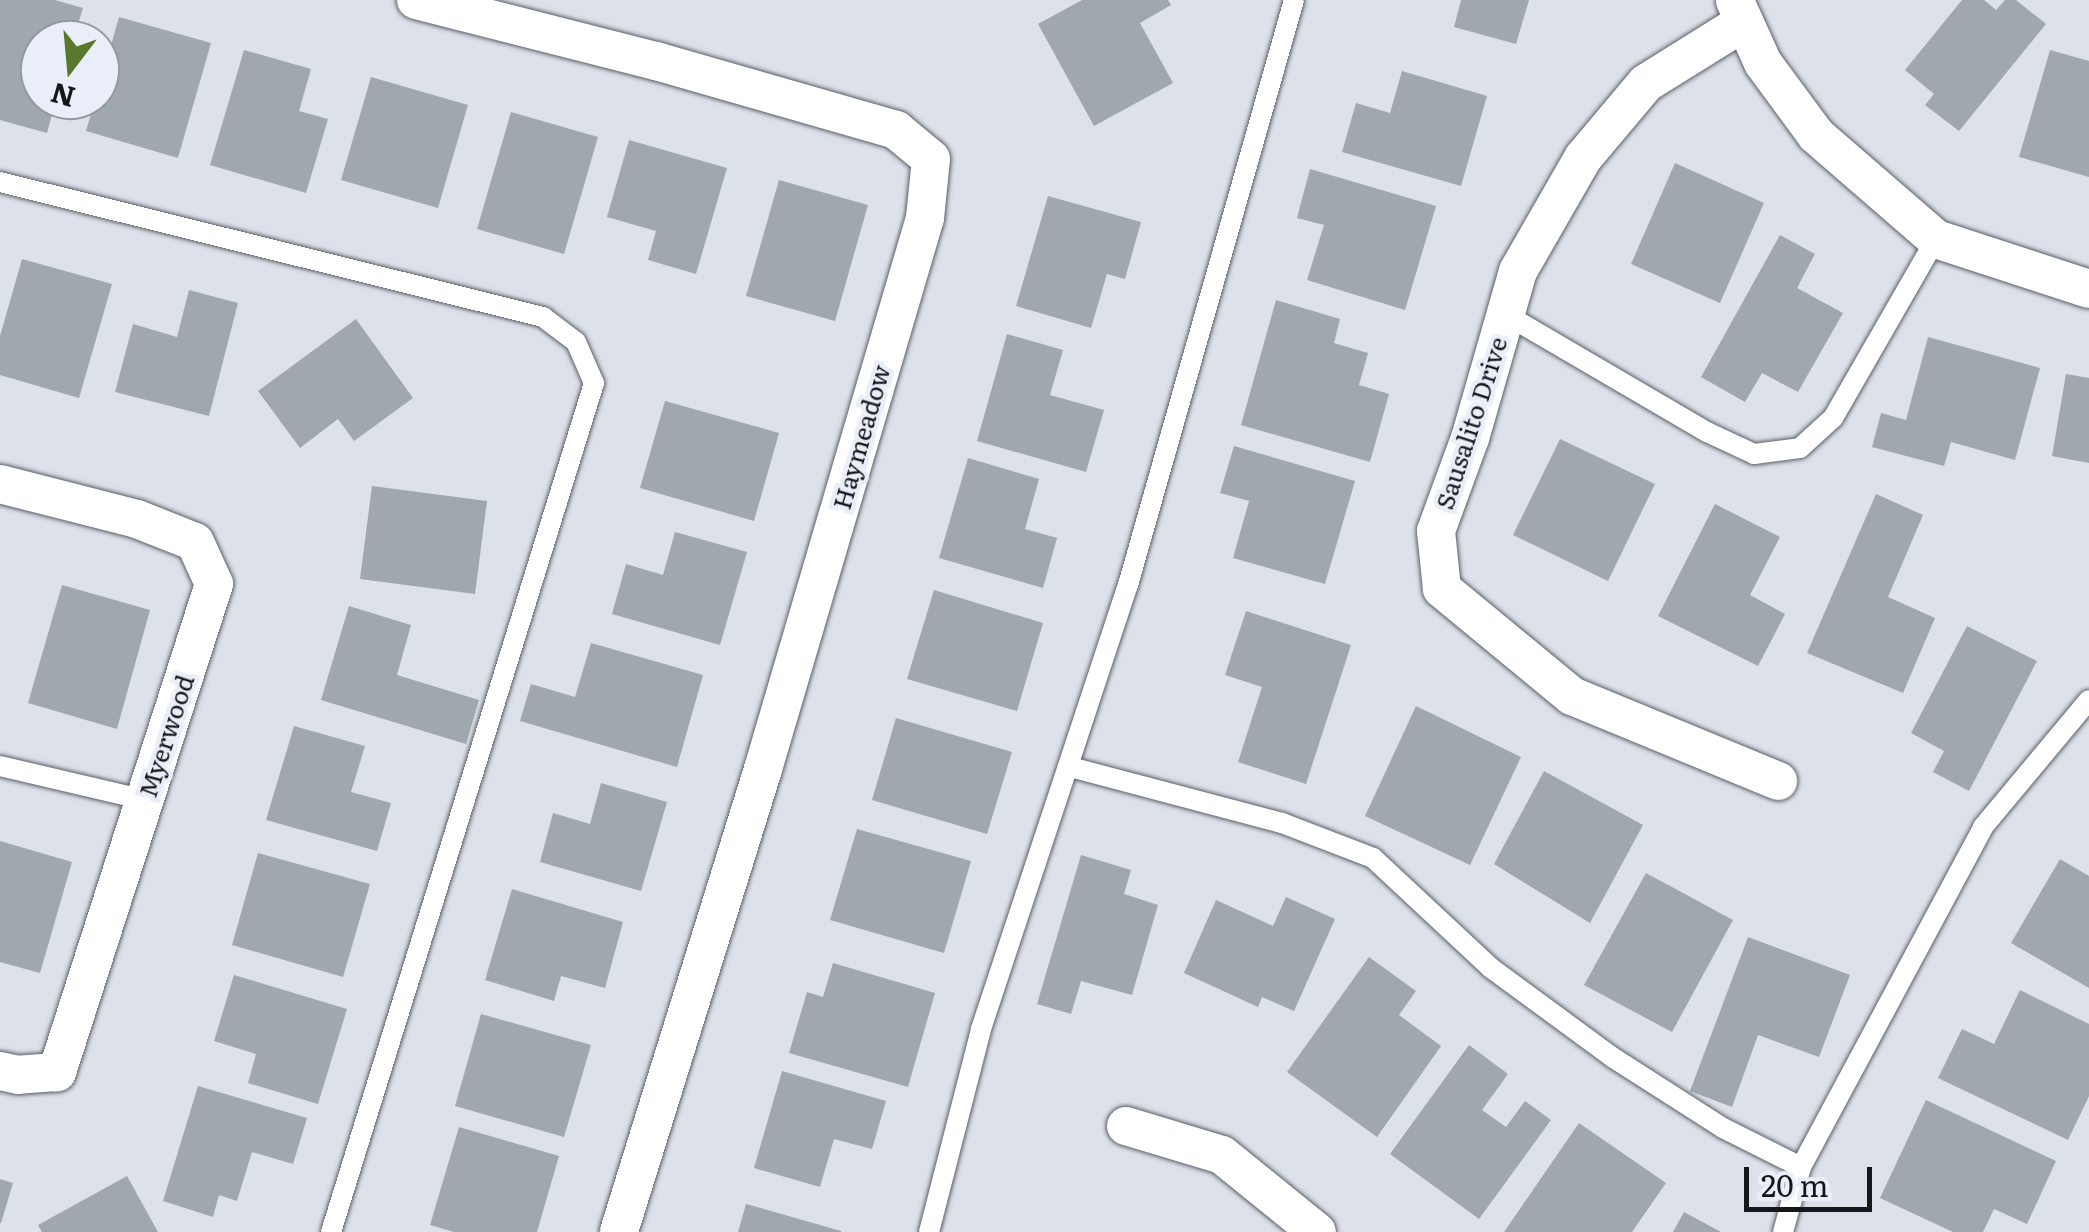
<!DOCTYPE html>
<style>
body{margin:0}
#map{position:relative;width:2089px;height:1232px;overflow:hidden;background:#dde1ea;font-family:Literata,serif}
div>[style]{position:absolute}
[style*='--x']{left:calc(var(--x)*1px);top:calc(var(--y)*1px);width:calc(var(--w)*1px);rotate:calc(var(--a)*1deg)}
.building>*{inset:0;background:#9fa8ae}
.roads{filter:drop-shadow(0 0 2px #5b5f66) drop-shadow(0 0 2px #5b5f66)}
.lane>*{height:20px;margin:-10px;padding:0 10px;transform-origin:10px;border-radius:10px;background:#fff}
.street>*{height:38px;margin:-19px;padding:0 19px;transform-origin:19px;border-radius:19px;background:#fff}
span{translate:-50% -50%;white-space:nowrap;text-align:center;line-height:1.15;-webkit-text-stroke:9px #eaeef8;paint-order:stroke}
.street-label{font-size:25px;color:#16171a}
.north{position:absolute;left:20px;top:20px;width:100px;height:100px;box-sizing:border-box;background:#eaeef8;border:2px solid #95989f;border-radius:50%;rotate:196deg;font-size:28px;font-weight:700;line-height:40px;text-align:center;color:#16171a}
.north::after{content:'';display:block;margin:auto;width:35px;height:45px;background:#59772d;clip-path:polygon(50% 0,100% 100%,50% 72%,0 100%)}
.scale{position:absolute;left:1744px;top:1167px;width:128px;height:45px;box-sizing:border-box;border:5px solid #16171a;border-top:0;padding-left:12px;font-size:30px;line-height:35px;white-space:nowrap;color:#16171a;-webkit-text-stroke:8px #eaeef8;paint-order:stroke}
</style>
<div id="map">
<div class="building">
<i style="clip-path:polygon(0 0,55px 0,83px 8px,73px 40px,40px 40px,40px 100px,56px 100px,47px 133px,0 120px)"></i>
<i style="clip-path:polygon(1082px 0,1168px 0,1171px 5px,1140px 23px,1173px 83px,1094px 126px,1038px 24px)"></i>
<i style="clip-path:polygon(1461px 0,1529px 0,1516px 44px,1454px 27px)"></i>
<i style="clip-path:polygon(1962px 0,1984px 0,1996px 10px,2005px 0,2016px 0,2046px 24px,1959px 131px,1925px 105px,1934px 94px,1905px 70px)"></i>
<i style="clip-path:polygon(119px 17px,211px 43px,178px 158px,86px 131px,95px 100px,100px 100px,100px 84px)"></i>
<i style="clip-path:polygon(244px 50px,311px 69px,299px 111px,328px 119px,306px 193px,210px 165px)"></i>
<i style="clip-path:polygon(2050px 50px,2089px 61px,2089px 177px,2019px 157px)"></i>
<i style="clip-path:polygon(1402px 71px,1487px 96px,1461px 186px,1342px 152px,1356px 103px,1390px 113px)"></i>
<i style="clip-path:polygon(371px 77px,468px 105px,438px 208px,341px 180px)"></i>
<i style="clip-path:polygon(511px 112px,598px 137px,564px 254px,477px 229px)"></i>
<i style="clip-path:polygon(629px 140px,727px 168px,696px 274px,648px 260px,656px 231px,607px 217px)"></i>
<i style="clip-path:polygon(1675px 163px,1764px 203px,1720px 303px,1631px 264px)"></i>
<i style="clip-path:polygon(1310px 169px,1436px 206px,1405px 310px,1307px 280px,1324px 225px,1297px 218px)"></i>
<i style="clip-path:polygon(779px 180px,868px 205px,835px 321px,746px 296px)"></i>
<i style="clip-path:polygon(1048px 196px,1141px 222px,1125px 279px,1107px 274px,1091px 328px,1016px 306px)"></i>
<i style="clip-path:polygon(1780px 235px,1815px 254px,1797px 288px,1843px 313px,1798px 392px,1762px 373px,1745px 402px,1701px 377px)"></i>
<i style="clip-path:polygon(22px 259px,112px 284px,79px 398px,0 375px,0 336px)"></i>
<i style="clip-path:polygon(189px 290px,238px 303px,209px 416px,115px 392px,133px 324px,177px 337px)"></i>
<i style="clip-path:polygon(1276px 300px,1340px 319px,1334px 343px,1368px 353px,1359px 385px,1389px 394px,1370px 462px,1241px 425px)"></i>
<i style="clip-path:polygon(356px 319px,413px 398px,354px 441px,338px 419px,300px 448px,258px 391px)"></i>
<i style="clip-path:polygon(1007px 334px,1063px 350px,1050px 395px,1104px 410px,1086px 472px,977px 441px)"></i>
<i style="clip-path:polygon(1928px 337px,2040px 368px,2015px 460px,1951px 442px,1944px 466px,1872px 447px,1881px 413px,1906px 420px)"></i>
<i style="clip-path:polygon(2066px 374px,2089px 378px,2089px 463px,2052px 456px)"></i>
<i style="clip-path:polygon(665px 401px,779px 433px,754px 521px,640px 488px)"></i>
<i style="clip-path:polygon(1560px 439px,1655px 484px,1608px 581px,1513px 535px)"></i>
<i style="clip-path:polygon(1234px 446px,1355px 481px,1325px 584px,1233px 558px,1249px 501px,1220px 493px)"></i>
<i style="clip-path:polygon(968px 458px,1039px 479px,1025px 529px,1057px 538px,1043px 588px,939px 558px)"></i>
<i style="clip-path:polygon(372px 486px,487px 501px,475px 594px,360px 579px)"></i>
<i style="clip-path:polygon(1876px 494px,1923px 515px,1888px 597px,1935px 618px,1903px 693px,1807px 653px)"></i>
<i style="clip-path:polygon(1715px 504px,1780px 537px,1750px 595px,1785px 614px,1758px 666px,1658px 616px)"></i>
<i style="clip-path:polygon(675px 532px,747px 552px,720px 645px,612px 614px,626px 564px,663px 575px)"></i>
<i style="clip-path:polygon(62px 585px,150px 610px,117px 729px,28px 703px)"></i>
<i style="clip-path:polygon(934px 590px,1043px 623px,1017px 711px,907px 679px)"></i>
<i style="clip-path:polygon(349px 606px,411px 625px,397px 675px,479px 700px,466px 744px,321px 700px)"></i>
<i style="clip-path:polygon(1246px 611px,1351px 645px,1306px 784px,1238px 762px,1262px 687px,1225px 675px)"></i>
<i style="clip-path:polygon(1967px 626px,2037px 661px,1969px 791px,1933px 772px,1944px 751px,1911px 733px)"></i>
<i style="clip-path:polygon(591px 643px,703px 675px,677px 767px,520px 721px,531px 684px,575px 697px)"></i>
<i style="clip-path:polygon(1416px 706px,1521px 757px,1470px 865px,1365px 816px)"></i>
<i style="clip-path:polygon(896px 718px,1012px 752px,987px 834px,872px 800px)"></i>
<i style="clip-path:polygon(294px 726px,365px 746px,351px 792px,391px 803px,377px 851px,266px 820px)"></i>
<i style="clip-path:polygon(1544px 771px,1643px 825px,1590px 923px,1494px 864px)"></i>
<i style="clip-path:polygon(601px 783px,667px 802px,641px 891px,540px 862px,553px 813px,590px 824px)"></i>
<i style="clip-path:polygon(857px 829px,971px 861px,944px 953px,830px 920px)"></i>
<i style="clip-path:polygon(0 841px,72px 862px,40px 973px,0 962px)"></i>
<i style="clip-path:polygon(258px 853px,370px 884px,343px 977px,232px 945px)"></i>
<i style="clip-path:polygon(1081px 855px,1131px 870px,1124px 894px,1158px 905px,1132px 995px,1081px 981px,1071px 1014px,1037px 1004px)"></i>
<i style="clip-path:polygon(2060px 859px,2089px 876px,2089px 988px,2011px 943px)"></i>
<i style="clip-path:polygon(1646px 873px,1733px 920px,1672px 1032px,1584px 985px)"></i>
<i style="clip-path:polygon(512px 889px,623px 922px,605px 988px,561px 976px,554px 1001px,485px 980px)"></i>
<i style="clip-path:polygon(1286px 897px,1335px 919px,1294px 1011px,1262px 997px,1258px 1007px,1184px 973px,1216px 900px,1273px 926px)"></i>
<i style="clip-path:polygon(1748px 937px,1850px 975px,1819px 1057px,1758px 1035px,1732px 1107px,1690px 1091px)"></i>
<i style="clip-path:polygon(1369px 957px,1416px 991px,1399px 1015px,1441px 1046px,1377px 1137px,1287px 1072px)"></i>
<i style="clip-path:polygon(833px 963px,935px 993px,908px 1087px,789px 1053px,807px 992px,823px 997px)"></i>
<i style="clip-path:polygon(234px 975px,347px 1009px,318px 1104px,248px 1083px,256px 1054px,214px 1041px)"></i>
<i style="clip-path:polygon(2020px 990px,2089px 1024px,2089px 1096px,2068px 1140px,1938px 1078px,1962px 1029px,1994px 1044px)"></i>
<i style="clip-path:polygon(481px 1014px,591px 1045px,564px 1137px,455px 1106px)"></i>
<i style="clip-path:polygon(1469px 1045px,1508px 1074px,1482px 1110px,1506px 1127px,1525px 1101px,1551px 1120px,1479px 1219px,1390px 1154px)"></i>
<i style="clip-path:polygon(782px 1071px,886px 1101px,872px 1149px,834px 1139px,820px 1187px,754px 1168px)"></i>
<i style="clip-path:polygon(198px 1086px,307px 1118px,293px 1164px,252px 1152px,237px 1201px,219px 1195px,213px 1217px,163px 1201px)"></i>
<i style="clip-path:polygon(1926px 1100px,2056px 1161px,2027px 1224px,1994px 1209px,1983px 1232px,1953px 1232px,1880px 1198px)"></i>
<i style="clip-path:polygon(1579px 1123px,1666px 1183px,1632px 1232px,1504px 1232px)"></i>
<i style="clip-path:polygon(459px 1127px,559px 1156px,537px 1232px,454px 1232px,430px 1225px)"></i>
<i style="clip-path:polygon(127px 1176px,158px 1232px,42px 1232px,38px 1225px)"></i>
<i style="clip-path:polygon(0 1179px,13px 1183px,1px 1223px,0 1223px)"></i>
<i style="clip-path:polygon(746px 1204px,841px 1231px,841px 1232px,738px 1232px)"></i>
<i style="clip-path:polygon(1684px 1212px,1721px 1232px,1673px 1232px)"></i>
</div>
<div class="roads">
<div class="lane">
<i style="--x:0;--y:182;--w:560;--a:13.96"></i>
<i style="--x:543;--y:317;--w:41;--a:37.1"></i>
<i style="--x:576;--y:342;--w:45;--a:66.3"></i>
<i style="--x:594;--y:383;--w:889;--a:107.21"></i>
<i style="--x:1505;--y:314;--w:234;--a:30.3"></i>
<i style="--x:1707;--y:432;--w:52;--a:25.1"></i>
<i style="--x:1754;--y:454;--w:46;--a:-7.4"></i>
<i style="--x:1800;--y:448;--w:45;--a:-42.3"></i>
<i style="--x:1833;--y:418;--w:207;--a:-60.1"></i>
<i style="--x:0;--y:766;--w:149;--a:13.2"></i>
<i style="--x:1070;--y:767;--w:219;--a:14.8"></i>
<i style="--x:1282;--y:823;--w:97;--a:21"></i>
<i style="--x:1373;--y:858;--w:161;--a:43"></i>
<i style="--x:1491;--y:968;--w:150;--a:36.3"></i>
<i style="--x:1612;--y:1057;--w:132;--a:32.6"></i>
<i style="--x:1723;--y:1128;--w:87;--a:26.6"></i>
<i style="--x:929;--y:1232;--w:210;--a:-75.6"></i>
<i style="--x:981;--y:1029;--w:468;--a:-71.7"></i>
<i style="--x:1128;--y:585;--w:608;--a:-74.16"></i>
<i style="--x:1783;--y:1232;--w:67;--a:-74.5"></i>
<i style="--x:1801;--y:1167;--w:386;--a:-61.8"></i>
<i style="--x:1983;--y:827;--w:165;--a:-50.2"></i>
</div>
<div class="street">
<i style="--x:416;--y:0;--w:248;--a:14.3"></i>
<i style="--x:656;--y:61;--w:250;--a:16"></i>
<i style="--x:896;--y:130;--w:45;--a:39.6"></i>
<i style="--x:931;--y:159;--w:59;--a:95.8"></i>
<i style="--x:925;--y:218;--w:574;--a:106.38"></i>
<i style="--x:763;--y:769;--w:485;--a:107.3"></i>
<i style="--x:1735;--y:1;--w:68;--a:65.7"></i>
<i style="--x:1763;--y:63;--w:89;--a:53.6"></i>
<i style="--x:1816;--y:135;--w:159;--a:40.9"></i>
<i style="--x:1936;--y:239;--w:161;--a:18.1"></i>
<i style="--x:1744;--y:22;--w:115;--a:148.1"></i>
<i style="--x:1646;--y:83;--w:98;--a:130"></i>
<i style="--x:1583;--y:158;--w:130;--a:119.9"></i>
<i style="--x:1518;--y:271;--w:174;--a:106"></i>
<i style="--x:1470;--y:438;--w:99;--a:110.1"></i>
<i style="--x:1436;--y:531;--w:58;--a:84.1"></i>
<i style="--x:1442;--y:589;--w:168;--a:39.5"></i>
<i style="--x:1572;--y:696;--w:223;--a:22.4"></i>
<i style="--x:0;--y:484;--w:141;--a:14.3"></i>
<i style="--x:137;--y:519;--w:62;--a:21.6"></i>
<i style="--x:195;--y:542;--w:46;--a:65.7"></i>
<i style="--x:214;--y:584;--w:513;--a:107.83"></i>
<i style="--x:57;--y:1072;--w:39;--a:176"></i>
<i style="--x:18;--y:1075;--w:18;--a:-167"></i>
<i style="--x:1126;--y:1126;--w:100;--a:16.8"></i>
<i style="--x:1222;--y:1155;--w:122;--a:39"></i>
</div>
</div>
<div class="street-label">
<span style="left:1471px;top:423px;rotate:-72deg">Sausalito Drive</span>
<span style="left:861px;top:437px;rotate:-74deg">Haymeadow</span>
<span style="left:166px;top:736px;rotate:-72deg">Myerwood</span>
</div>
<div class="north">N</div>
<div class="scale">20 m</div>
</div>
